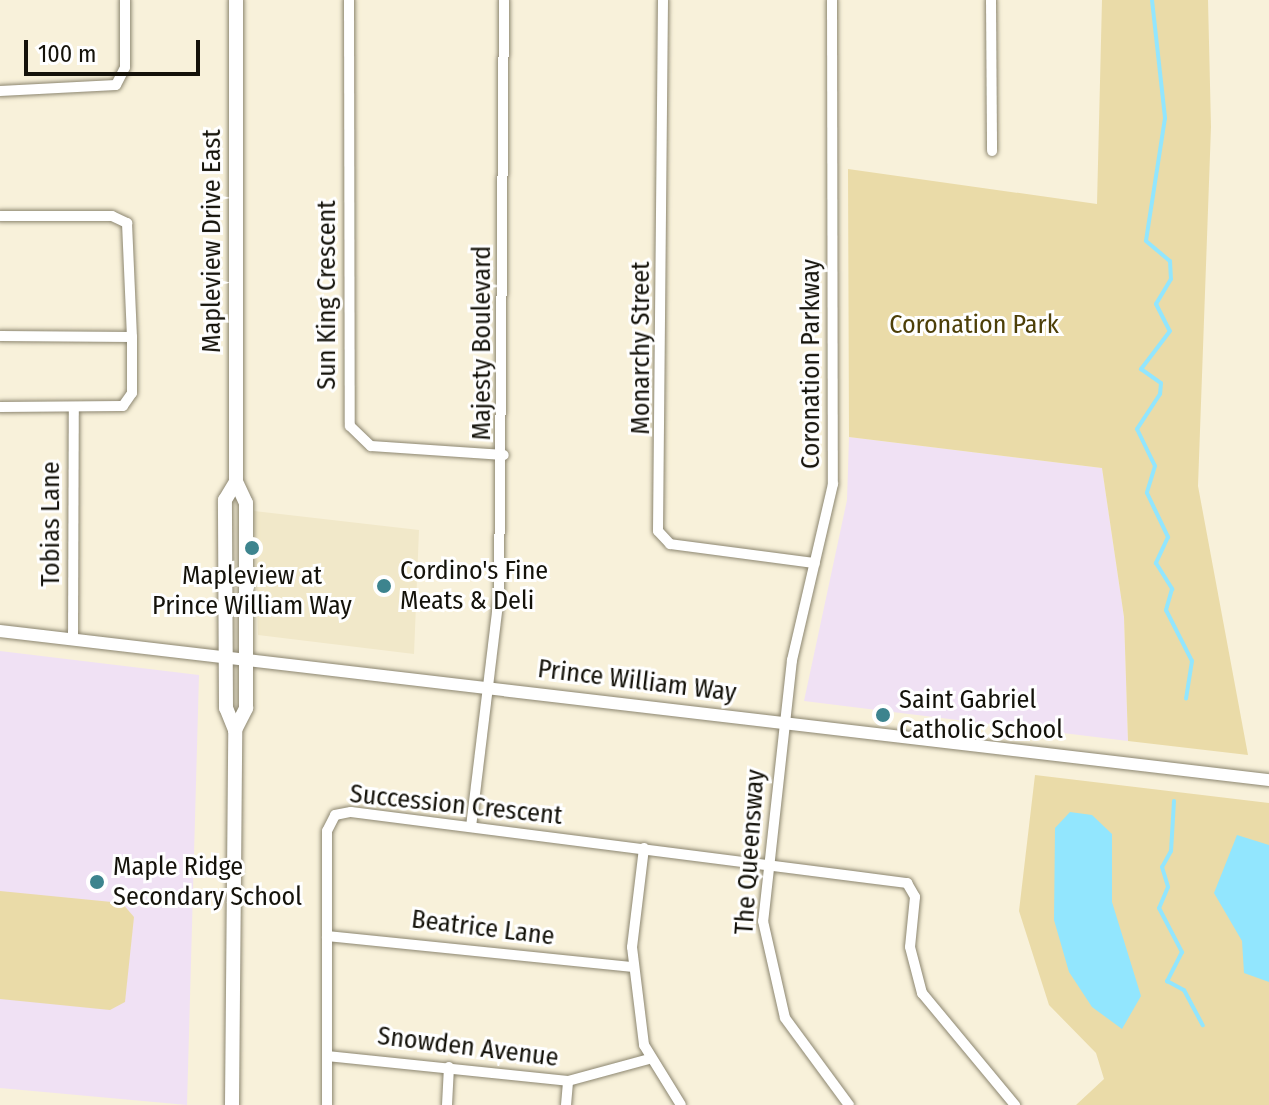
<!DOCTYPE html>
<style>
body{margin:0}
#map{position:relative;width:1269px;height:1105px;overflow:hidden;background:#f8f1da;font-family:"Fira Sans Condensed",sans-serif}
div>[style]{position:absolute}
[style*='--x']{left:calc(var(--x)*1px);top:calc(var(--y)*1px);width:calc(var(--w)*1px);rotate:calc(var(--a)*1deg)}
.built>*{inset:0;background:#f1e8c9}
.education>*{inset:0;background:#f0e1f4}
.green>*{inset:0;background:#eadba8}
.water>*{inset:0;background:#92e6fe}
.stream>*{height:4px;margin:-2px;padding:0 2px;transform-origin:2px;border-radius:2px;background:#92e6fe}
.roads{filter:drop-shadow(0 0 2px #8c8670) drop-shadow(0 0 2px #8c8670)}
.minor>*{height:10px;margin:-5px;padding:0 5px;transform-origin:5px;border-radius:5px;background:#fff}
.tertiary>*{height:12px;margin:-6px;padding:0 6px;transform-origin:6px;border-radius:6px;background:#fff}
.secondary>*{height:14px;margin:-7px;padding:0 7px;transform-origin:7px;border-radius:7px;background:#fff}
.dots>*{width:22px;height:22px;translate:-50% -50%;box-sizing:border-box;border:4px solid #fff;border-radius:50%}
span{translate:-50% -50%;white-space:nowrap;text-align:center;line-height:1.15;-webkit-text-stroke:6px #fff;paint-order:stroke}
.street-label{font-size:26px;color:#14120a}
.park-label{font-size:26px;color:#4d3f08}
.poi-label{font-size:26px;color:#14120a}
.left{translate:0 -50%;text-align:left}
.scale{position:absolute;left:24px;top:40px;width:176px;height:36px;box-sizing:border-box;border:4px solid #14120a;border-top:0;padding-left:10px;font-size:24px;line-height:28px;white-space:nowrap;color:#14120a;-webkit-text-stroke:6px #fff;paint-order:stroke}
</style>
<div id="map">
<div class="built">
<i style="clip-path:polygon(254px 511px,419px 530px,414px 654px,258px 635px)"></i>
</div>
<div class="education">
<i style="clip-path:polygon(849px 437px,1102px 468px,1124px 617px,1128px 741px,804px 701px,847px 500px)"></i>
<i style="clip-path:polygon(0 651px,199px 675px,187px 1105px,0 1088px)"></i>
</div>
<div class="green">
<i style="clip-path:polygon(1102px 0,1208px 0,1211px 127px,1198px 486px,1248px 755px,1128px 741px,1124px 617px,1102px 468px,849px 437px,848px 169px,1097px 204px)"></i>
<i style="clip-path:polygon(1035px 775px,1269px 803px,1269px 1105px,1076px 1105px,1104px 1079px,1096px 1053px,1049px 1005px,1019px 911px)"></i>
<i style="clip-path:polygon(0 891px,122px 903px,134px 917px,125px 1002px,110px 1010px,0 999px)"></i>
</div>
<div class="water">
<i style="clip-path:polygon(1070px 812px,1092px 815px,1112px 834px,1112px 902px,1141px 996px,1122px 1029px,1092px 1007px,1069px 972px,1054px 920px,1055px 828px)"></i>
<i style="clip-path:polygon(1237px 835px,1269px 845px,1269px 982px,1244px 973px,1242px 941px,1214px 893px)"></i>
</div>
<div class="stream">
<i style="--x:1152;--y:0;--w:119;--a:83.7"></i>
<i style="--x:1165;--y:118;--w:124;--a:98.8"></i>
<i style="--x:1146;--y:241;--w:31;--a:40"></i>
<i style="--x:1170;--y:261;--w:18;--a:87"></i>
<i style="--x:1171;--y:279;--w:29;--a:121"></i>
<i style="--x:1156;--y:304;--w:30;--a:63"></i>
<i style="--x:1170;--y:331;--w:48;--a:127.3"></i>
<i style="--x:1141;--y:369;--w:24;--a:35"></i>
<i style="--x:1161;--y:383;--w:11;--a:95"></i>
<i style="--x:1160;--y:394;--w:42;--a:123.3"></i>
<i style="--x:1137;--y:429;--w:41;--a:64.1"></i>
<i style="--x:1155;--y:466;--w:28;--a:107"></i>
<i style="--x:1147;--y:493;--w:49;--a:64.5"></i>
<i style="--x:1168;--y:537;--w:29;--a:115"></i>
<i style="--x:1156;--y:563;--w:31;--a:58"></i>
<i style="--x:1172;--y:589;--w:22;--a:106"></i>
<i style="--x:1166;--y:610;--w:57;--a:63"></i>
<i style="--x:1192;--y:661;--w:38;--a:99"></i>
<i style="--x:1174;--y:801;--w:50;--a:93.4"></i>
<i style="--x:1171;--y:851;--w:18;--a:119"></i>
<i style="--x:1162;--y:867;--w:21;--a:73"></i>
<i style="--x:1168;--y:887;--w:23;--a:113"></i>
<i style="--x:1159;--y:908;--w:50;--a:62.4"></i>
<i style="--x:1182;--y:952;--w:33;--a:117"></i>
<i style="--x:1167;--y:981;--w:19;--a:28"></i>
<i style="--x:1184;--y:990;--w:40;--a:62"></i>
</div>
<div class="roads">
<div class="minor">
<i style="--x:349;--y:0;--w:426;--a:89.9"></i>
<i style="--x:350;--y:426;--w:29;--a:44"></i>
<i style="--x:371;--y:446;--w:133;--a:3.9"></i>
<i style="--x:663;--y:0;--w:531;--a:90.54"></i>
<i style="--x:658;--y:531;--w:18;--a:47"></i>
<i style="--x:670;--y:544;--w:146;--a:7.5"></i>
<i style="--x:832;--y:0;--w:484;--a:89.9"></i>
<i style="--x:833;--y:484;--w:181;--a:103.1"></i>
<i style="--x:792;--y:660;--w:263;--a:96.3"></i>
<i style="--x:763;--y:921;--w:99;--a:77.2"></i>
<i style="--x:785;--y:1018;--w:108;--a:53.7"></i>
<i style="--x:991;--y:0;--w:151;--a:89.6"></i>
<i style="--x:0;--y:91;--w:116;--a:-3"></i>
<i style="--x:116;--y:85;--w:20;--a:-63"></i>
<i style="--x:125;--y:67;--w:67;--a:-90"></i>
<i style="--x:0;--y:216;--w:112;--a:0"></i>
<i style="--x:112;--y:216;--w:17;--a:25"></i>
<i style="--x:127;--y:223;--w:114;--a:87.5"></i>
<i style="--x:132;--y:337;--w:56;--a:90"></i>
<i style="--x:132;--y:393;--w:16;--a:125"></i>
<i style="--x:123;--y:406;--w:123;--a:179.5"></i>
<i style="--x:0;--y:336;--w:132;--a:0.4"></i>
<i style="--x:73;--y:640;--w:232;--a:-89.8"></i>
<i style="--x:471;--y:827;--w:233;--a:-83.1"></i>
<i style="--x:499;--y:596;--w:596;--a:-89.52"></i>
<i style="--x:644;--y:848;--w:100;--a:96.9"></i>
<i style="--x:632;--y:947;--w:99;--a:83"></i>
<i style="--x:644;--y:1045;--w:70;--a:58.3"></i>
<i style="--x:327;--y:936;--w:308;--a:5.8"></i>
<i style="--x:327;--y:1056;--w:242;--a:5.9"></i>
<i style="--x:568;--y:1081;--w:84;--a:-15.2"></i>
<i style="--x:327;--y:1105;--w:274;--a:-90"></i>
<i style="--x:327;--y:831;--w:18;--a:-63"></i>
<i style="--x:335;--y:815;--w:16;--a:-11"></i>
<i style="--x:351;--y:812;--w:561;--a:7.28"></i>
<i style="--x:907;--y:883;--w:16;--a:60"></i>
<i style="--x:915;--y:897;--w:50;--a:95.7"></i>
<i style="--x:910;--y:947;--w:48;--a:75.4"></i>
<i style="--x:922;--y:993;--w:146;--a:50.3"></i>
<i style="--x:447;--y:1105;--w:38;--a:-87"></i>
<i style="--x:566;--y:1105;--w:24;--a:-85"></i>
</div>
<div class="tertiary">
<i style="--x:0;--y:631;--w:1278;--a:6.7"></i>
</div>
<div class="secondary">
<i style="--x:235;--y:730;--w:25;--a:-63"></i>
<i style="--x:246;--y:708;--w:205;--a:-90"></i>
<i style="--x:246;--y:503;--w:23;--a:-115"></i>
<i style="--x:236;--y:482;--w:482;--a:-90"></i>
<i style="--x:232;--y:1105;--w:375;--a:-89.5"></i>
<i style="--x:235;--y:730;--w:24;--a:-112"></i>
<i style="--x:226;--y:708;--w:208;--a:-90.3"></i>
<i style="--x:225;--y:500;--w:21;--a:-59"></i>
</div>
</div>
<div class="dots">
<i style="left:252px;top:548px;background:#3d848e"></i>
<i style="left:384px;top:586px;background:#3d848e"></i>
<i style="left:883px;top:715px;background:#3d848e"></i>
<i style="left:97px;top:882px;background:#3d848e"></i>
</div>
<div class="street-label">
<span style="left:212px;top:241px;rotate:-90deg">Mapleview Drive East</span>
<span style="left:327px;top:295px;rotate:-90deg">Sun King Crescent</span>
<span style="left:482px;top:343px;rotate:-90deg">Majesty Boulevard</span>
<span style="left:641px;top:348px;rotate:-90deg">Monarchy Street</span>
<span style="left:811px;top:364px;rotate:-90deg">Coronation Parkway</span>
<span style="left:51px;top:524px;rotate:-90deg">Tobias Lane</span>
<span style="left:637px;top:681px;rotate:7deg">Prince William Way</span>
<span style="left:456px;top:805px;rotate:6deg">Succession Crescent</span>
<span style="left:750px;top:852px;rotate:-86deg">The Queensway</span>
<span style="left:483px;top:928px;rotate:7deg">Beatrice Lane</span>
<span style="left:468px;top:1047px;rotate:7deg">Snowden Avenue</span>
</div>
<div class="park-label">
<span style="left:974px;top:325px">Coronation Park</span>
</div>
<div class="poi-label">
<span class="left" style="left:400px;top:586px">Cordino's Fine<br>Meats &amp; Deli</span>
<span style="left:252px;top:591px">Mapleview at<br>Prince William Way</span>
<span class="left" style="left:899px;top:715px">Saint Gabriel<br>Catholic School</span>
<span class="left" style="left:113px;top:882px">Maple Ridge<br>Secondary School</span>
</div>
<div class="scale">100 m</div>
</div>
